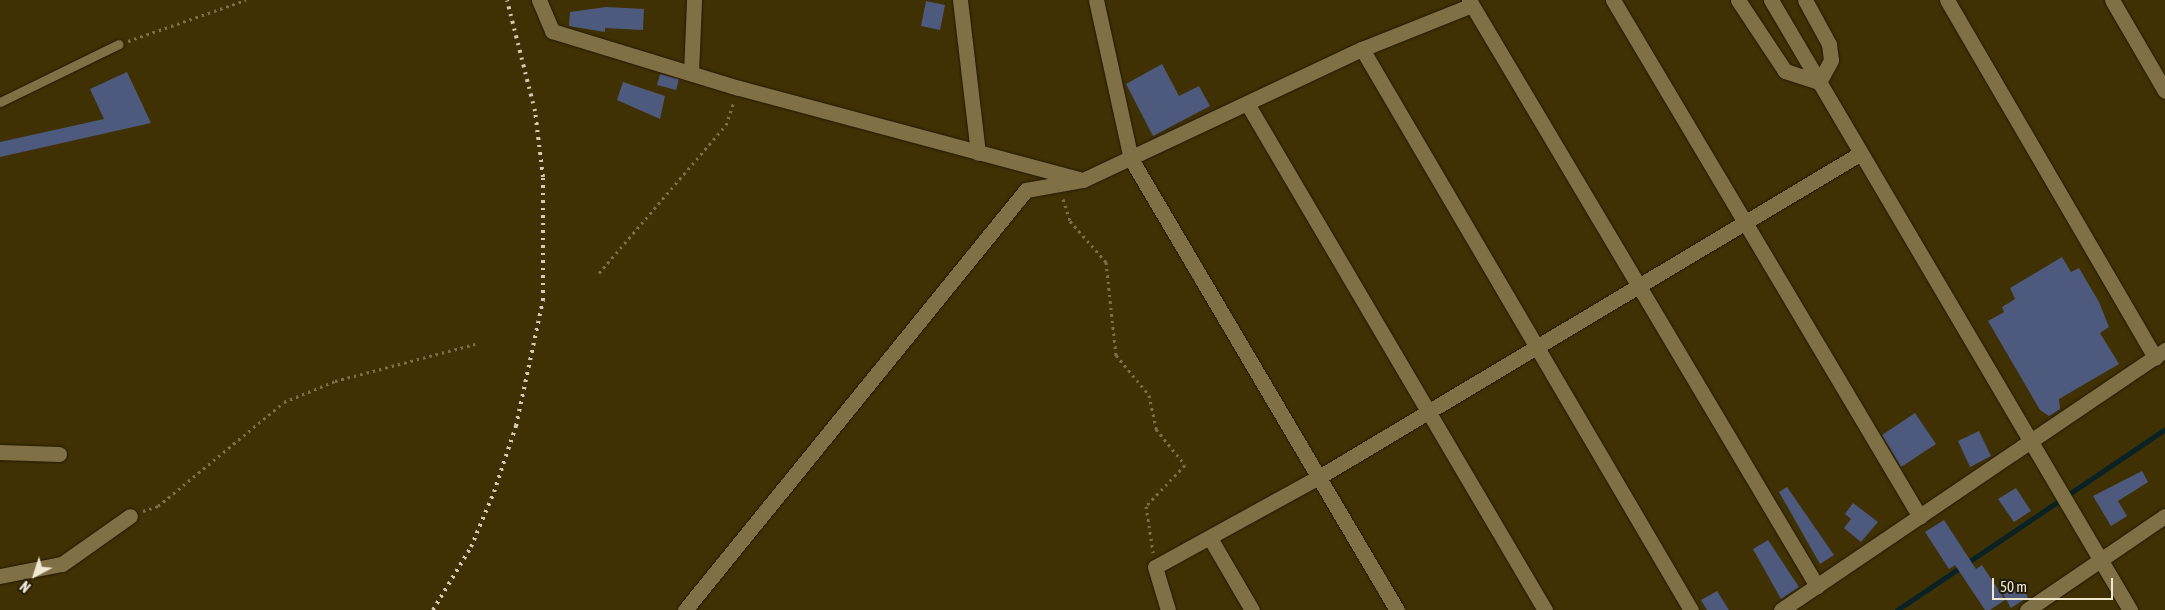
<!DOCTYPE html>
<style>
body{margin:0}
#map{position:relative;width:2165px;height:610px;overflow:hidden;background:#3f3104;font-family:"Asap Condensed",sans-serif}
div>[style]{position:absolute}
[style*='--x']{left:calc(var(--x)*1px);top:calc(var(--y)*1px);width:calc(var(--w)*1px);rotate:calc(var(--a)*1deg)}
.stream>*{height:5px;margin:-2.5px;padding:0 2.5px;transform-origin:2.5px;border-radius:2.5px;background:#082226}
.building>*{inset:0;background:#4e597e}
.path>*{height:3px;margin-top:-1.5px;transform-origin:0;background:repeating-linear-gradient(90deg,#7b6f49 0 2.5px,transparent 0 6.5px)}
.roads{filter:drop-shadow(0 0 1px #231900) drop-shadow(0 0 1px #231900)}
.lane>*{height:9px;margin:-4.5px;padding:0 4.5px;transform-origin:4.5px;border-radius:4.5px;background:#7f7046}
.street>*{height:15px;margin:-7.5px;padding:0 7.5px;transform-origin:7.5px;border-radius:7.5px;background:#7f7046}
.secondary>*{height:15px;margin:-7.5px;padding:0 7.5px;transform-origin:7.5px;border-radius:7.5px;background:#7f7046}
.rail>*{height:4px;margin-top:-2px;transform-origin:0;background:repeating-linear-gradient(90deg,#d4cbb0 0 2.5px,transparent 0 7.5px)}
span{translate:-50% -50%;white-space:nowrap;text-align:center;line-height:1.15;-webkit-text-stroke:4.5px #201a09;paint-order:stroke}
.north{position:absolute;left:10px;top:550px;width:50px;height:50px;-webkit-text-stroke:4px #201a09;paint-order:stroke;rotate:220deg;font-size:14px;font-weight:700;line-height:20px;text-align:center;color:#f0e8d1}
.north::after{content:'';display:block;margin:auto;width:18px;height:22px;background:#f0e8d1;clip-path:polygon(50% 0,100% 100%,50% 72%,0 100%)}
.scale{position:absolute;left:1992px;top:578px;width:121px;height:22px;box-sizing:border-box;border:2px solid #f0e8d1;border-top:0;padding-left:6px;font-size:15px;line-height:18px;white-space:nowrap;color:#f0e8d1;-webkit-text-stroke:4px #201a09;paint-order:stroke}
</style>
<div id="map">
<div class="stream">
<i style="--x:1897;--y:610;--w:323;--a:-34"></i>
</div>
<div class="building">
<i style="clip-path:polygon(926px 1px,945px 5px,940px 30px,921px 26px)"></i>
<i style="clip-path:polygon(606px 7px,644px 9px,643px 30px,605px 28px,605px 32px,569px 26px,570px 12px)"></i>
<i style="clip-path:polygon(1162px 64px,1179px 96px,1199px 86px,1210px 106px,1153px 136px,1126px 84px)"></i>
<i style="clip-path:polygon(127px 72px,151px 123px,0 157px,0 142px,104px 119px,90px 89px)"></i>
<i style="clip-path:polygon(660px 74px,679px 79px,676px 90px,657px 85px)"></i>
<i style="clip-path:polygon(623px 82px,665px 96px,660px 119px,617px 100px)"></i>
<i style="clip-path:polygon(2062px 257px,2071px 272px,2079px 268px,2099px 302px,2109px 327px,2100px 333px,2119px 364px,2059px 399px,2060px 409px,2049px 416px,2040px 410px,1988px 321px,2004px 312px,2002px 307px,2015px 299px,2010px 288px)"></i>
<i style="clip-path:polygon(1915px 413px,1936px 444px,1901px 467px,1882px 435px)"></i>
<i style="clip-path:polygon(1979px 431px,1991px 456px,1970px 467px,1958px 441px)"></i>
<i style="clip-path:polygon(2142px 471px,2148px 482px,2118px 501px,2127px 516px,2111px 526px,2093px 496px)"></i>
<i style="clip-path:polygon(1787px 487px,1834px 555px,1820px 564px,1779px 492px)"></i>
<i style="clip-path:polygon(2016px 488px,2031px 511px,2014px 522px,1998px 499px)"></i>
<i style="clip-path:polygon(1853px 503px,1878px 522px,1861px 542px,1844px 528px,1851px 519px,1845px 514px)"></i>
<i style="clip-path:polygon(1944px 520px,1976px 569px,1982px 565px,2005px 600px,1990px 610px,1985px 610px,1955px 565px,1949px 569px,1925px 532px)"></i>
<i style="clip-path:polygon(1768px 540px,1799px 587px,1781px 599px,1753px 549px)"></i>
<i style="clip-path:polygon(2019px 583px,2028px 597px,2011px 608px,2003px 594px)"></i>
<i style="clip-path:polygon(1717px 591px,1729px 610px,1707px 610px,1701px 600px)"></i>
</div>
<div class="path">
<i style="--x:128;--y:41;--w:125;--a:-19.2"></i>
<i style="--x:1063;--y:199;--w:23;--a:72"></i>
<i style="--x:1070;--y:221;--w:55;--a:48.7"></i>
<i style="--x:1106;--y:262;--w:94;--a:83.9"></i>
<i style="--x:1116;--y:355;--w:52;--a:50.5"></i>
<i style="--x:1149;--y:395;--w:35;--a:78"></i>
<i style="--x:1156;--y:429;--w:46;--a:51.1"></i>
<i style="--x:1185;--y:465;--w:57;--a:133.6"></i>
<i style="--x:1146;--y:506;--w:47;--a:81.3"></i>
<i style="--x:599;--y:273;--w:195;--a:-49.4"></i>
<i style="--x:726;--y:125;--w:24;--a:-71"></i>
<i style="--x:143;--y:511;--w:16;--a:-18"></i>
<i style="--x:158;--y:506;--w:163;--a:-39.5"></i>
<i style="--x:284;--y:402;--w:55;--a:-22.4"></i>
<i style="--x:335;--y:381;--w:145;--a:-14.8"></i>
</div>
<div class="roads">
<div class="lane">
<i style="--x:0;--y:102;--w:132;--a:-26"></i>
</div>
<div class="street">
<i style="--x:539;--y:0;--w:34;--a:67"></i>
<i style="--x:552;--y:31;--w:195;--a:17"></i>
<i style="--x:739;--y:88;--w:352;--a:15"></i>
<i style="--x:960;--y:0;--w:154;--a:83.3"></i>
<i style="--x:1096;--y:0;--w:163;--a:77.6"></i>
<i style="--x:1131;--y:159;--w:524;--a:59.47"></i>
<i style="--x:1469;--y:0;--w:682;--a:59.3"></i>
<i style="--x:1613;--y:0;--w:601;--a:59.3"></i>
<i style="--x:1738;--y:0;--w:85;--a:56.5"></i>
<i style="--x:1785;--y:71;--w:36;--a:18"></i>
<i style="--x:1819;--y:82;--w:25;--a:-61"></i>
<i style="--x:1831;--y:60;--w:16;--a:-97"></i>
<i style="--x:1829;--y:44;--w:50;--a:-118.6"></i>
<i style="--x:1947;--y:0;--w:414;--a:59.8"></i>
<i style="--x:2112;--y:0;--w:105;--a:59.8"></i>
<i style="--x:1362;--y:49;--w:650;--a:59.61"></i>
<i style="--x:691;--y:73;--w:73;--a:-87.6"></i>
<i style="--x:1248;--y:105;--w:586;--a:59.54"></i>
<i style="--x:0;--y:452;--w:59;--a:1.9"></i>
<i style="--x:1210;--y:538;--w:83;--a:59.7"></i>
<i style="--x:0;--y:576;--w:63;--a:-11"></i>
<i style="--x:62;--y:564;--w:83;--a:-35.2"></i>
<i style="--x:685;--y:610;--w:541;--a:-50.93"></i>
<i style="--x:1026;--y:190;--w:58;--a:-10"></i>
<i style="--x:1083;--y:180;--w:308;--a:-25.2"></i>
<i style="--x:1362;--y:49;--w:118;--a:-21.8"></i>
<i style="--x:1168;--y:610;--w:45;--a:-106.8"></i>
<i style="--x:1155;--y:567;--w:187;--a:-28.8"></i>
<i style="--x:1319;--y:477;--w:631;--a:-30.87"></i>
<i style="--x:1781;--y:610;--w:464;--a:-34.1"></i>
<i style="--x:2027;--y:610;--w:167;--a:-34.3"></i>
</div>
<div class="secondary">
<i style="--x:1771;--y:0;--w:708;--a:59.52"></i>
</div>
</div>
<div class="rail">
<i style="--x:433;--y:610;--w:74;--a:-58.9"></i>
<i style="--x:471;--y:547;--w:60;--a:-67.3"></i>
<i style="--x:494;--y:492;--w:70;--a:-71.6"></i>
<i style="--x:516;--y:426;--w:129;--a:-77.9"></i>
<i style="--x:543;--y:300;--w:123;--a:-90"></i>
<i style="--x:543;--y:177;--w:66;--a:-96.9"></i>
<i style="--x:535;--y:111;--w:114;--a:-104.2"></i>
</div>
<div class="north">N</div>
<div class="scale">50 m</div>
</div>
